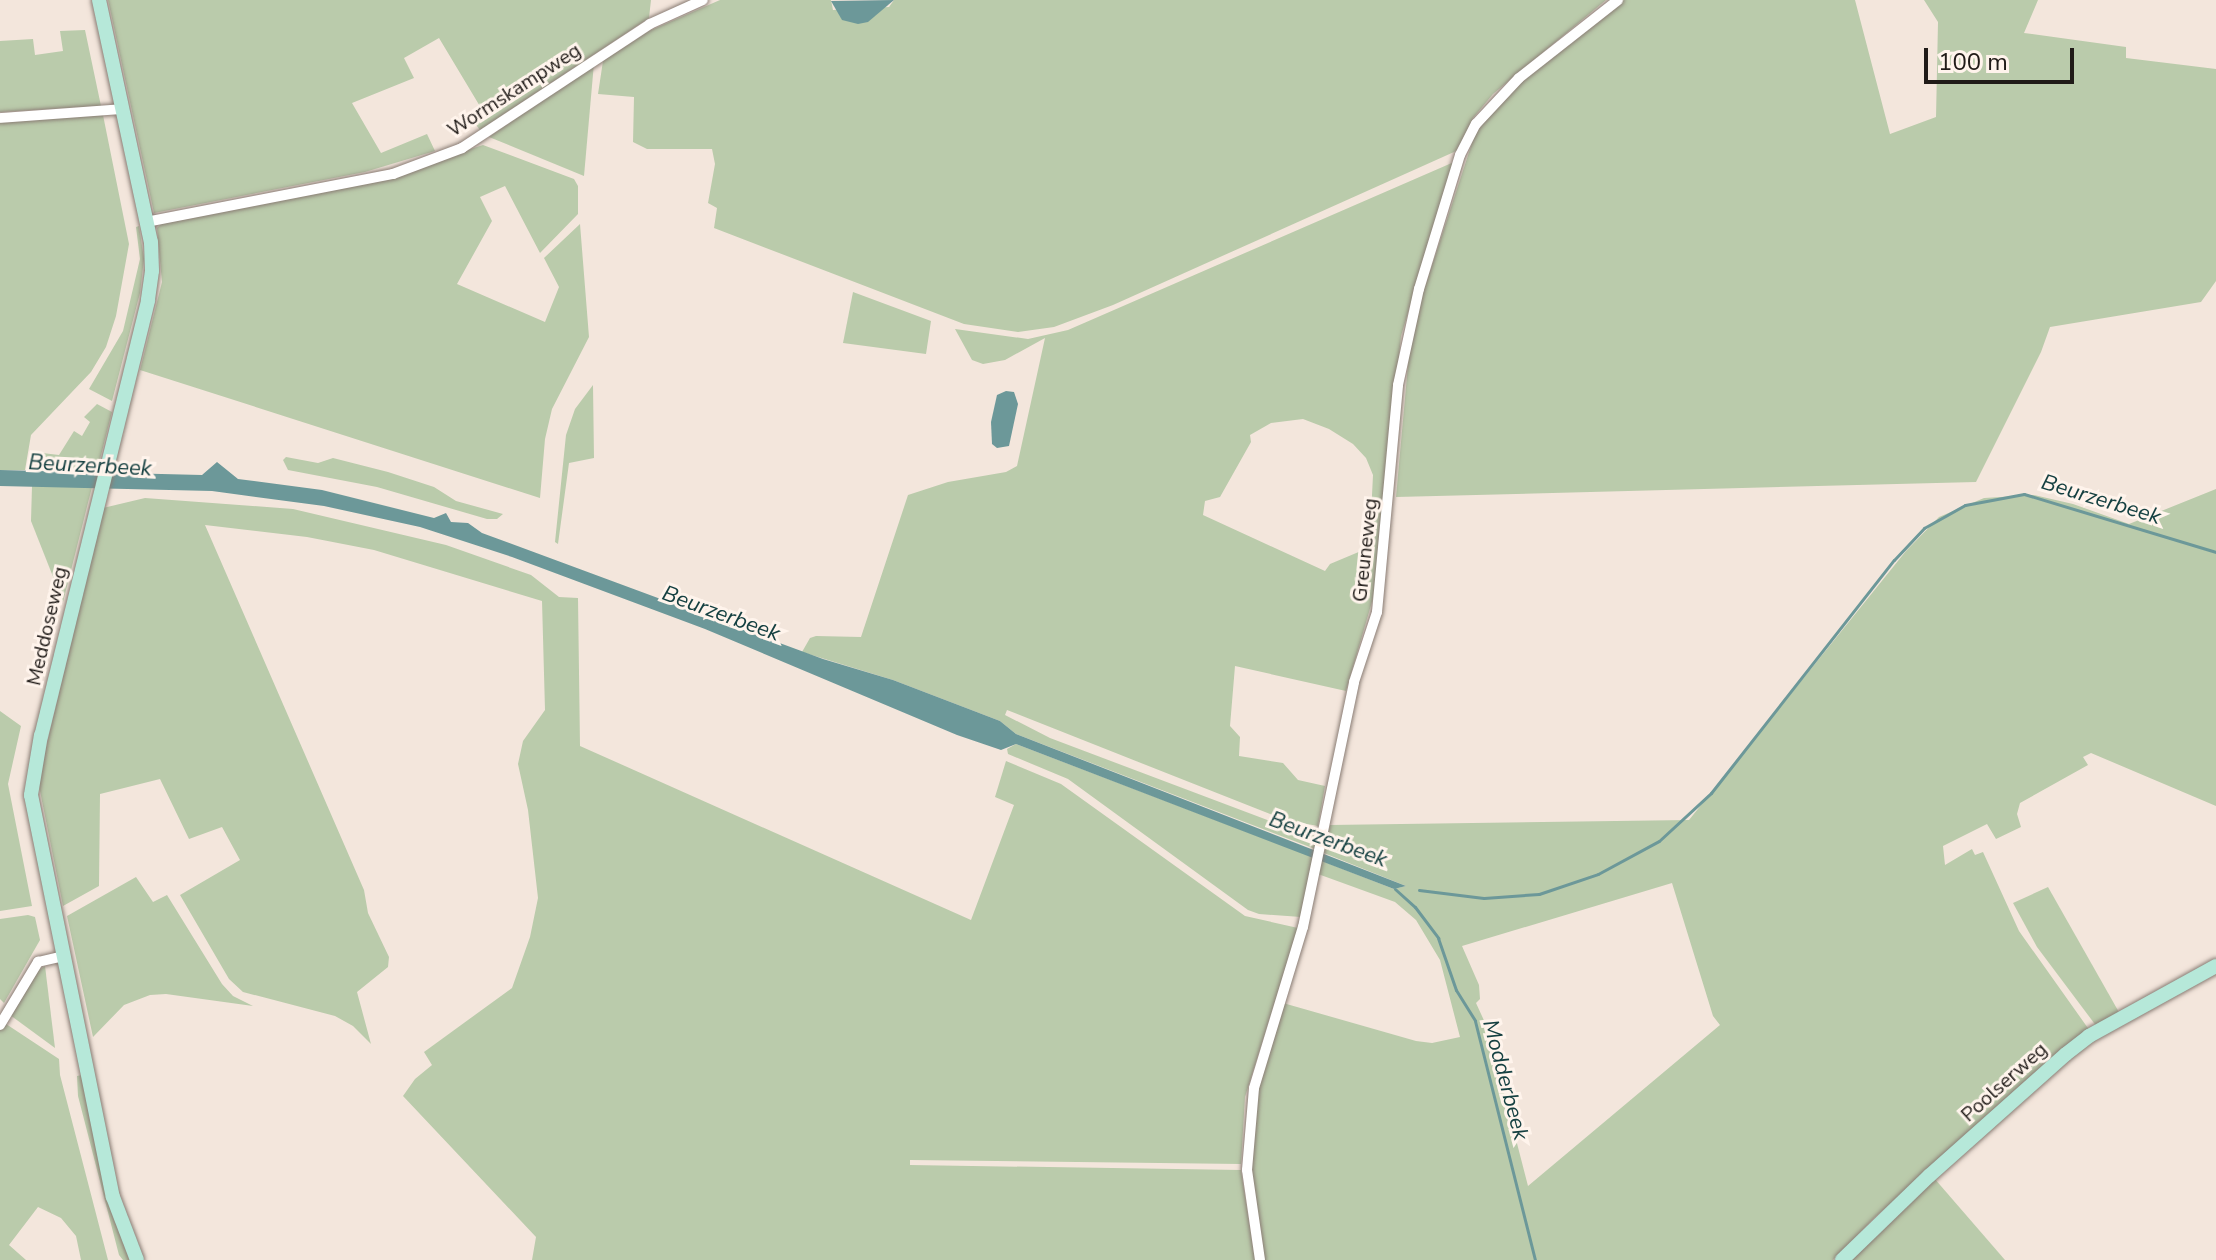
<!DOCTYPE html>
<style>
body{margin:0}
#map{position:relative;width:2216px;height:1260px;overflow:hidden;background:#f3e6dc;font-family:"Nunito Sans",sans-serif}
div>[style]{position:absolute}
[style*='--x']{left:calc(var(--x)*1px);top:calc(var(--y)*1px);width:calc(var(--w)*1px);rotate:calc(var(--a)*1deg)}
.green>*{inset:0;background:#bacbab}
.water>*{inset:0;background:#6c9899}
.stream>*{height:3px;margin:-1.5px;padding:0 1.5px;transform-origin:1.5px;border-radius:1.5px;background:#6c9899}
.roads{filter:drop-shadow(0 0 2px #897c74) drop-shadow(0 0 2px #897c74)}
.street>*{height:10px;margin:-5px;padding:0 5px;transform-origin:5px;border-radius:5px;background:#fff}
.secondary>*{height:14px;margin:-7px;padding:0 7px;transform-origin:7px;border-radius:7px;background:#b6e8d9}
span{translate:-50% -50%;white-space:nowrap;text-align:center;line-height:1.15;-webkit-text-stroke:6px #fff4ec;paint-order:stroke}
.street-label{font-size:20px;color:#201b18}
.water-label{font-size:22px;color:#154041;font-style:italic}
.scale{position:absolute;left:1924px;top:48px;width:150px;height:36px;box-sizing:border-box;border:4px solid #201b18;border-top:0;padding-left:10px;font-size:24px;line-height:28px;white-space:nowrap;color:#201b18;-webkit-text-stroke:6px #fff4ec;paint-order:stroke}
</style>
<div id="map">
<div class="green">
<i style="clip-path:polygon(108px 0,651px 0,649px 18px,480px 130px,473px 121px,484px 113px,439px 38px,404px 58px,414px 78px,352px 103px,381px 153px,427px 134px,435px 151px,365px 172px,154px 213px)"></i>
<i style="clip-path:polygon(720px 0,831px 0,833px 10px,889px 7px,894px 0,1606px 0,1493px 94px,1473px 118px,1459px 148px,1454px 152px,1113px 305px,1054px 327px,1018px 332px,964px 324px,714px 228px,717px 208px,708px 203px,715px 164px,712px 149px,647px 149px,633px 142px,634px 97px,598px 94px,603px 61px,649px 31px)"></i>
<i style="clip-path:polygon(1623px 0,1855px 0,1890px 134px,1936px 117px,1938px 22px,1924px 0,2038px 0,2024px 33px,2126px 47px,2126px 58px,2216px 69px,2216px 281px,2201px 302px,2050px 327px,2041px 352px,1976px 482px,1396px 497px,1409px 354px,1422px 296px,1474px 137px,1497px 103px,1595px 19px)"></i>
<i style="clip-path:polygon(85px 30px,101px 106px,0 112px,0 41px,33px 39px,35px 55px,63px 51px,60px 31px)"></i>
<i style="clip-path:polygon(594px 63px,584px 176px,489px 137px)"></i>
<i style="clip-path:polygon(103px 115px,129px 244px,116px 316px,106px 347px,91px 372px,31px 435px,25px 470px,0 470px,0 120px)"></i>
<i style="clip-path:polygon(483px 145px,574px 179px,578px 186px,578px 214px,540px 253px,505px 186px,480px 197px,492px 221px,457px 284px,545px 322px,559px 287px,544px 258px,580px 224px,589px 337px,552px 409px,545px 439px,540px 498px,140px 370px,162px 282px,157px 228px,161px 224px,372px 181px)"></i>
<i style="clip-path:polygon(evenodd,1454px 162px,1401px 336px,1376px 588px,1346px 691px,1235px 666px,1230px 726px,1240px 737px,1239px 756px,1283px 763px,1298px 780px,1325px 786px,1318px 826px,1285px 820px,1007px 710px,1005px 715px,1050px 738px,1291px 829px,1316px 836px,1315px 849px,1016px 734px,1000px 721px,974px 711px,893px 680px,802px 652px,810px 638px,816px 636px,861px 637px,908px 495px,948px 482px,1006px 472px,1017px 466px,1045px 338px,1005px 360px,983px 364px,972px 360px,955px 329px,1028px 339px,1068px 330px,1454px 162px,1303px 419px,1329px 429px,1353px 444px,1366px 458px,1373px 475px,1370px 535px,1361px 551px,1330px 564px,1325px 571px,1203px 515px,1205px 501px,1220px 497px,1251px 442px,1250px 435px,1271px 423px,1303px 419px)"></i>
<i style="clip-path:polygon(139px 226px,144px 259px,140px 293px,112px 401px,89px 389px,123px 331px,140px 259px,136px 227px)"></i>
<i style="clip-path:polygon(853px 292px,931px 321px,926px 354px,843px 343px)"></i>
<i style="clip-path:polygon(593px 385px,594px 458px,569px 463px,558px 544px,555px 542px,566px 435px,575px 409px)"></i>
<i style="clip-path:polygon(97px 404px,112px 412px,97px 471px,32px 470px,34px 452px,59px 455px,74px 431px,82px 436px,90px 422px,84px 417px)"></i>
<i style="clip-path:polygon(286px 457px,318px 463px,333px 458px,388px 472px,434px 487px,456px 501px,503px 514px,497px 519px,487px 519px,377px 487px,288px 470px,283px 460px)"></i>
<i style="clip-path:polygon(32px 486px,92px 487px,63px 602px,31px 521px)"></i>
<i style="clip-path:polygon(evenodd,2216px 489px,2216px 806px,2091px 753px,2083px 757px,2088px 765px,2020px 803px,2017px 814px,2021px 827px,1996px 839px,1987px 824px,1943px 846px,1945px 865px,1972px 849px,1975px 855px,1983px 852px,2019px 931px,2090px 1031px,1875px 1217px,1833px 1260px,1262px 1260px,1252px 1199px,1247px 1123px,1283px 1003px,1416px 1041px,1432px 1043px,1460px 1037px,1440px 960px,1416px 920px,1395px 902px,1318px 874px,1322px 861px,1394px 889px,1406px 886px,1324px 853px,1330px 825px,1689px 820px,1906px 551px,1939px 517px,1984px 498px,2034px 495px,2073px 504px,2129px 524px,2216px 489px,1672px 883px,1713px 1016px,1720px 1025px,1528px 1186px,1487px 1027px,1476px 1003px,1480px 999px,1479px 985px,1462px 946px,1672px 883px)"></i>
<i style="clip-path:polygon(145px 498px,293px 509px,446px 545px,531px 575px,559px 597px,578px 598px,580px 746px,971px 920px,1014px 805px,995px 797px,1006px 761px,1061px 784px,1245px 916px,1298px 928px,1245px 1097px,1241px 1164px,910px 1160px,910px 1165px,1241px 1170px,1255px 1260px,532px 1260px,536px 1237px,403px 1096px,415px 1079px,432px 1065px,424px 1052px,512px 988px,530px 937px,538px 898px,528px 810px,518px 764px,523px 741px,545px 710px,542px 601px,374px 550px,307px 537px,205px 525px,364px 890px,368px 913px,389px 957px,388px 967px,357px 992px,371px 1044px,353px 1026px,335px 1016px,243px 992px,229px 979px,180px 895px,240px 860px,222px 827px,189px 839px,160px 779px,100px 794px,99px 886px,63px 906px,38px 781px,103px 508px)"></i>
<i style="clip-path:polygon(0 711px,21px 726px,8px 784px,32px 906px,0 911px)"></i>
<i style="clip-path:polygon(1016px 744px,1313px 857px,1301px 917px,1259px 914px,1248px 910px,1068px 779px,1008px 754px,1007px 749px)"></i>
<i style="clip-path:polygon(136px 877px,153px 902px,167px 895px,222px 984px,233px 996px,253px 1006px,166px 994px,150px 995px,124px 1005px,93px 1037px,67px 916px)"></i>
<i style="clip-path:polygon(2048px 887px,2120px 1014px,2097px 1027px,2037px 947px,2013px 903px)"></i>
<i style="clip-path:polygon(28px 915px,35px 917px,40px 940px,4px 1003px,0 999px,0 919px)"></i>
<i style="clip-path:polygon(45px 966px,55px 1048px,10px 1015px,36px 972px)"></i>
<i style="clip-path:polygon(0 1020px,59px 1059px,60px 1075px,108px 1260px,81px 1260px,76px 1236px,61px 1218px,38px 1207px,9px 1245px,26px 1260px,0 1260px)"></i>
<i style="clip-path:polygon(82px 1075px,113px 1217px,132px 1260px,123px 1260px,119px 1255px,78px 1096px,77px 1076px)"></i>
<i style="clip-path:polygon(1934px 1178px,2005px 1260px,1846px 1260px)"></i>
</div>
<div class="water">
<i style="clip-path:polygon(894px 0,868px 22px,858px 24px,842px 20px,831px 1px)"></i>
<i style="clip-path:polygon(1006px 391px,1014px 392px,1018px 404px,1009px 446px,997px 448px,992px 444px,991px 422px,997px 395px)"></i>
<i style="clip-path:polygon(217px 462px,238px 479px,322px 490px,434px 518px,446px 513px,451px 522px,468px 523px,482px 533px,823px 659px,893px 680px,974px 711px,1000px 721px,1016px 734px,1406px 886px,1394px 889px,1016px 744px,1001px 750px,957px 735px,705px 629px,512px 557px,420px 527px,324px 506px,212px 491px,0 486px,0 470px,202px 475px)"></i>
</div>
<div class="stream">
<i style="--x:1395;--y:889;--w:27;--a:42"></i>
<i style="--x:1415;--y:907;--w:39;--a:53"></i>
<i style="--x:1438;--y:938;--w:55;--a:70.9"></i>
<i style="--x:1456;--y:990;--w:36;--a:58"></i>
<i style="--x:1475;--y:1021;--w:246;--a:75.9"></i>
<i style="--x:1419;--y:890;--w:65;--a:7"></i>
<i style="--x:1484;--y:898;--w:55;--a:-4.2"></i>
<i style="--x:1539;--y:894;--w:62;--a:-18.7"></i>
<i style="--x:1598;--y:874;--w:69;--a:-28.4"></i>
<i style="--x:1659;--y:841;--w:71;--a:-42.7"></i>
<i style="--x:1711;--y:793;--w:296;--a:-51.9"></i>
<i style="--x:1894;--y:560;--w:44;--a:-46.8"></i>
<i style="--x:1924;--y:528;--w:47;--a:-29.3"></i>
<i style="--x:1965;--y:505;--w:60;--a:-10.6"></i>
<i style="--x:2024;--y:494;--w:201;--a:16.8"></i>
</div>
<div class="roads">
<div class="street">
<i style="--x:0;--y:118;--w:123;--a:-4.2"></i>
<i style="--x:146;--y:222;--w:252;--a:-11"></i>
<i style="--x:393;--y:174;--w:74;--a:-20.6"></i>
<i style="--x:462;--y:148;--w:225;--a:-33.4"></i>
<i style="--x:650;--y:24;--w:58;--a:-24.4"></i>
<i style="--x:0;--y:1025;--w:74;--a:-58.9"></i>
<i style="--x:38;--y:962;--w:26;--a:-13"></i>
<i style="--x:1260;--y:1260;--w:91;--a:-98.2"></i>
<i style="--x:1247;--y:1170;--w:82;--a:-85.1"></i>
<i style="--x:1254;--y:1088;--w:168;--a:-73.1"></i>
<i style="--x:1303;--y:927;--w:250;--a:-78.2"></i>
<i style="--x:1354;--y:682;--w:74;--a:-71.8"></i>
<i style="--x:1377;--y:612;--w:228;--a:-84.7"></i>
<i style="--x:1398;--y:385;--w:98;--a:-77.7"></i>
<i style="--x:1419;--y:289;--w:140;--a:-73"></i>
<i style="--x:1460;--y:155;--w:35;--a:-63"></i>
<i style="--x:1476;--y:124;--w:63;--a:-46.9"></i>
<i style="--x:1519;--y:78;--w:126;--a:-38.2"></i>
</div>
<div class="secondary">
<i style="--x:99;--y:0;--w:248;--a:77.9"></i>
<i style="--x:151;--y:242;--w:29;--a:88"></i>
<i style="--x:152;--y:271;--w:30;--a:98"></i>
<i style="--x:148;--y:301;--w:447;--a:103.8"></i>
<i style="--x:41;--y:735;--w:61;--a:99.5"></i>
<i style="--x:31;--y:795;--w:410;--a:78.5"></i>
<i style="--x:113;--y:1197;--w:67;--a:69.1"></i>
<i style="--x:1842;--y:1260;--w:121;--a:-44"></i>
<i style="--x:1929;--y:1176;--w:183;--a:-41.7"></i>
<i style="--x:2066;--y:1054;--w:29;--a:-38"></i>
<i style="--x:2089;--y:1036;--w:145;--a:-28.9"></i>
</div>
</div>
<div class="street-label">
<span style="left:514px;top:90px;rotate:-33deg">Wormskampweg</span>
<span style="left:1365px;top:550px;rotate:-84deg">Greuneweg</span>
<span style="left:47px;top:626px;rotate:-77deg">Meddoseweg</span>
<span style="left:2004px;top:1082px;rotate:-42deg">Poolserweg</span>
</div>
<div class="water-label">
<span style="left:90px;top:466px;rotate:3deg">Beurzerbeek</span>
<span style="left:2101px;top:500px;rotate:17deg">Beurzerbeek</span>
<span style="left:721px;top:614px;rotate:20deg">Beurzerbeek</span>
<span style="left:1328px;top:840px;rotate:20deg">Beurzerbeek</span>
<span style="left:1505px;top:1080px;rotate:75deg">Modderbeek</span>
</div>
<div class="scale">100 m</div>
</div>
